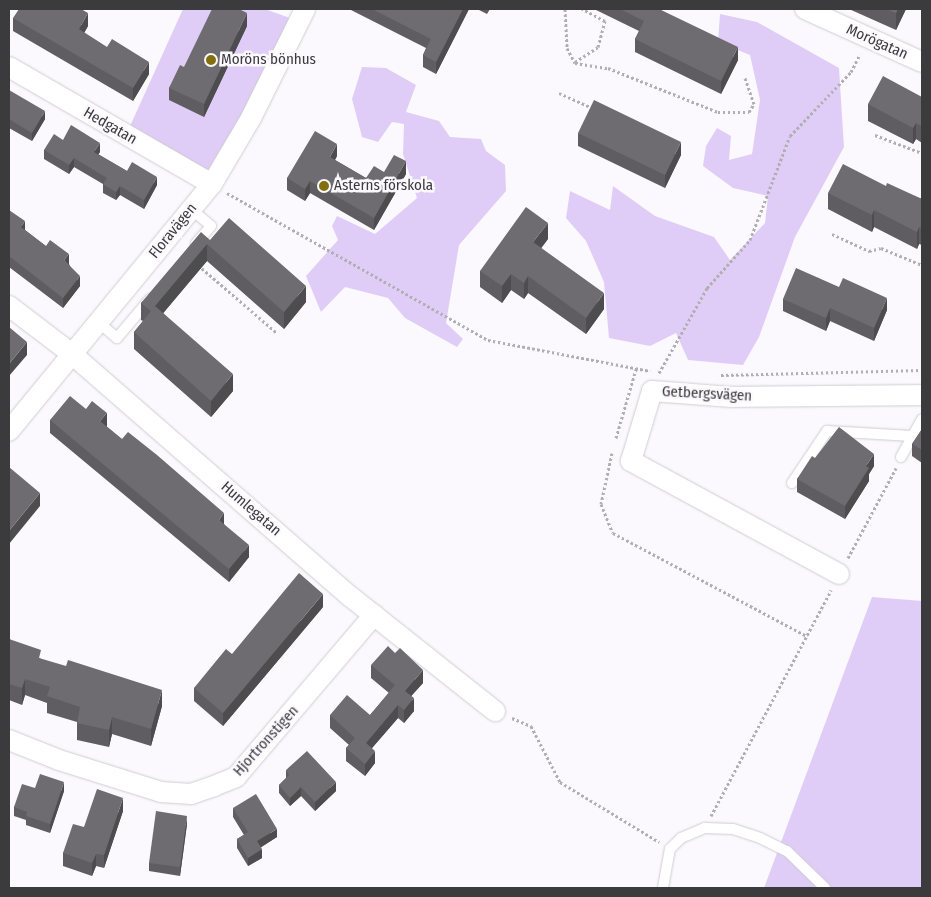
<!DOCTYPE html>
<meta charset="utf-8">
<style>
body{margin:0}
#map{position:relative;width:931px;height:897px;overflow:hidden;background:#fbf9fe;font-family:"Fira Sans Condensed",sans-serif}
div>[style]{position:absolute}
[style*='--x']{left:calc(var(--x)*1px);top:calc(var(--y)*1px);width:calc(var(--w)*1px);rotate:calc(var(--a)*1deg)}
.green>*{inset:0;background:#e0cdf7}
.path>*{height:3px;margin-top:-1.5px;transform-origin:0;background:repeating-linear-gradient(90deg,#b0afb2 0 2.5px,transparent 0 5px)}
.roads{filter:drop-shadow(0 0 1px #cfcdd2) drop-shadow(0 0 1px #cfcdd2)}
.lane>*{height:10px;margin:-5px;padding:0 5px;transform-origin:5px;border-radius:5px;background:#fff}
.street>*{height:20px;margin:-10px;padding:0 10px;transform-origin:10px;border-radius:10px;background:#fff}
.wall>*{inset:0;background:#5f5d61}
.shaded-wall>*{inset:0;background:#4d4c4f}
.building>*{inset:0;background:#6e6c71}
.dots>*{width:14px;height:14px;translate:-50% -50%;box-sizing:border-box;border:2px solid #fbf9fe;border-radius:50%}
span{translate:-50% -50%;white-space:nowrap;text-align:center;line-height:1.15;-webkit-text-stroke:5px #fbf9fe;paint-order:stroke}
.street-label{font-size:15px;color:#3b3a3c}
.poi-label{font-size:15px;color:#3b3a3c}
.left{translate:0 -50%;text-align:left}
.frame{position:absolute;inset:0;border:10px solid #3b3a3c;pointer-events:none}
</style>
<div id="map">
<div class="green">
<i style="clip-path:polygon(183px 9px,265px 9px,301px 22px,212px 184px,126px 135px)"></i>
<i style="clip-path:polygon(720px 14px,757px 22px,839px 68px,844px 147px,795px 237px,759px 337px,743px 365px,688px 360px,676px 333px,650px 346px,609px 338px,604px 282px,586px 241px,566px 218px,570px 191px,610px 210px,613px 186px,655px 216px,714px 237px,730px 260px,765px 223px,768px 196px,733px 188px,703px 166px,706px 146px,717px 128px,731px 136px,729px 160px,752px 154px,760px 100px,750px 55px,718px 42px)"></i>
<i style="clip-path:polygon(362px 67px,386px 68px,416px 85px,406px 112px,439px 121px,450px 137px,481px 139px,486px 151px,505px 165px,506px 191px,459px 245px,446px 323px,463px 339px,457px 347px,405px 318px,388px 298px,345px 287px,321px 312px,306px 276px,338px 240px,332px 226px,337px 216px,375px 234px,417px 198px,403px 154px,404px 124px,392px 122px,378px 142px,362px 137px,352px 99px)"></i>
<i style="clip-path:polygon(872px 597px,922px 601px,922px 888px,764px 888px)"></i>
</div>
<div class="path">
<i style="--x:565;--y:9;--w:39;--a:87"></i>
<i style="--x:567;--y:48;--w:17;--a:62"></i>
<i style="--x:575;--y:62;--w:27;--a:-33"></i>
<i style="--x:598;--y:47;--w:27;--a:-75"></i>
<i style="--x:605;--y:21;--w:26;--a:-152"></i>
<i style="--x:575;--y:63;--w:33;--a:9"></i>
<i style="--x:608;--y:68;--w:118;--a:21.8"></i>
<i style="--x:718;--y:112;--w:31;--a:0"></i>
<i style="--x:749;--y:112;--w:9;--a:-58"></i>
<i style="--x:754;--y:104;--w:28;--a:-109"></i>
<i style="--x:559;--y:93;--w:37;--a:24"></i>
<i style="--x:875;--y:135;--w:50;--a:21"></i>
<i style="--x:227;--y:193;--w:300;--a:29.4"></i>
<i style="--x:488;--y:340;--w:165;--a:10.8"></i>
<i style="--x:832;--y:234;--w:41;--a:24.7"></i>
<i style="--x:869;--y:251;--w:12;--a:-14"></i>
<i style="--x:881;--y:248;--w:44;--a:22.5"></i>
<i style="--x:198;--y:265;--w:104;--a:40.7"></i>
<i style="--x:659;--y:373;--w:98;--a:-60.5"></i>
<i style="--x:707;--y:288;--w:64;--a:-48.1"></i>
<i style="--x:750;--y:240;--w:111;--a:-69"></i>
<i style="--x:790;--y:136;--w:88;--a:-46.4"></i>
<i style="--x:851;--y:72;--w:20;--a:-63"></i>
<i style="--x:721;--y:375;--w:201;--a:-1.4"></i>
<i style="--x:616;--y:438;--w:72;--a:-73.8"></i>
<i style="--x:612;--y:453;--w:52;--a:102.2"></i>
<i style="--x:601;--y:504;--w:31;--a:68"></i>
<i style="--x:613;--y:533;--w:220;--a:28"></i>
<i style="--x:848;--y:558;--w:102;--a:-61.9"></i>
<i style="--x:512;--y:718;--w:21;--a:23"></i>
<i style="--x:531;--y:726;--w:63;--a:62.6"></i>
<i style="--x:560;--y:782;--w:116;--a:31.2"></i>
<i style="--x:711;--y:816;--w:256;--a:-62"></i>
</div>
<div class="roads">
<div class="lane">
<i style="--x:191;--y:209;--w:26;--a:40"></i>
<i style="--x:211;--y:226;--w:23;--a:131"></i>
<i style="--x:98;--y:322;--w:25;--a:40"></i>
<i style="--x:117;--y:338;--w:51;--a:-49.8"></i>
<i style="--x:901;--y:457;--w:43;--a:-61.1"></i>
<i style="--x:792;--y:483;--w:63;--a:-56.1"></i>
<i style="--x:827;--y:431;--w:85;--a:3.4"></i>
<i style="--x:663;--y:888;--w:40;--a:-80"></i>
<i style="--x:670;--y:849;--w:16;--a:-45"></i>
<i style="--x:681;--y:838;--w:26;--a:-23"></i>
<i style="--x:705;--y:828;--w:28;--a:2"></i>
<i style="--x:733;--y:829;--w:28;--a:18"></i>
<i style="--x:760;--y:838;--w:30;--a:26"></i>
<i style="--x:787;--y:851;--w:53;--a:44.2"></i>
</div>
<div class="street">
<i style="--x:805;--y:9;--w:128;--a:24.4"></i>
<i style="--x:9;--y:67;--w:234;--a:30"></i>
<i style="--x:9;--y:306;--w:79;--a:37.3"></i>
<i style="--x:72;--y:354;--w:370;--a:41.1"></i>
<i style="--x:351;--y:597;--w:184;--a:38.4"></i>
<i style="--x:9;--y:431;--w:320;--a:-50.6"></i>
<i style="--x:212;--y:184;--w:77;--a:-59.4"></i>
<i style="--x:251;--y:118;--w:122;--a:-63.6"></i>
<i style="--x:839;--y:574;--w:237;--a:-151.5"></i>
<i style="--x:631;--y:461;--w:73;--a:-73.3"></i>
<i style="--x:652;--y:391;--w:80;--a:4.3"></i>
<i style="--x:732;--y:397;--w:190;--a:-0.6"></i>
<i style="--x:9;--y:740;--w:54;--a:21.8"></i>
<i style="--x:59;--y:760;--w:107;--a:17.4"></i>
<i style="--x:161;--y:792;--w:30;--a:4"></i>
<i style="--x:191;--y:794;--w:24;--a:-19"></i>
<i style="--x:214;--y:786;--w:24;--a:-22"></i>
<i style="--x:236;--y:777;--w:213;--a:-49.6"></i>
</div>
</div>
<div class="wall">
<i style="clip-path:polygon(349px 9px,469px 9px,436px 74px,423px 67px,423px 55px,426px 48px)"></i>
<i style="clip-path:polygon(477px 9px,490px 9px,487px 14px)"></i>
<i style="clip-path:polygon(594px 9px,659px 9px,738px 60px,721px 94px,635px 52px,635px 39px,639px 31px)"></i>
<i style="clip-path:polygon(849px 9px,906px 9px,896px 30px)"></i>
<i style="clip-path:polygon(13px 18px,88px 26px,84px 33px,149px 74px,133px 101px,13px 31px)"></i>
<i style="clip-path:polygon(247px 26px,204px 117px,169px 100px,169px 88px,184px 67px)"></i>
<i style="clip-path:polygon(9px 90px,45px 119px,32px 141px,9px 128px)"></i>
<i style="clip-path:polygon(922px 97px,922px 143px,916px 139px,913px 144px,868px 121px,868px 104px)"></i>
<i style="clip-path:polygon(578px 133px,681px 155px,665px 188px,578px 146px)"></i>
<i style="clip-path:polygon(63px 140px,100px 152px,98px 154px,127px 171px,157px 185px,144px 209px,120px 195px,116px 200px,103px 193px,103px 184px,74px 167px,69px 174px,44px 159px,44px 150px)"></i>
<i style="clip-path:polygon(337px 156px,335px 160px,366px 178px,384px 172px,406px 174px,374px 230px,310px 193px,305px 201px,287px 190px,287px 178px)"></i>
<i style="clip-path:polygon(886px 186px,922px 199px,922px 245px,919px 244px,917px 249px,874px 227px,872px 232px,828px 209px,828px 193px)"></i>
<i style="clip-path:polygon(9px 210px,25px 230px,69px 264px,80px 286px,63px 308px,9px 267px)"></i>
<i style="clip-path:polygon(548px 239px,541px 248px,604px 309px,586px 334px,528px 293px,524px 299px,511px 290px,502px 303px,480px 287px,480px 271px)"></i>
<i style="clip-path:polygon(210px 240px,306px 302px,284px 329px,207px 261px,163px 313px,233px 391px,211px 417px,134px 349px,134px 332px,143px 321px,141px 320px,141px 303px)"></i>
<i style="clip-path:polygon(783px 299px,887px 310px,874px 341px,830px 321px,826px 331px,783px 311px)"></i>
<i style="clip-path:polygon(50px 420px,107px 426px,106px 426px,224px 524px,249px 557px,229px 582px,50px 433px)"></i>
<i style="clip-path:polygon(922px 429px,922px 463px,912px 456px,912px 444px)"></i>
<i style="clip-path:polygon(815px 458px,874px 466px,869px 474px,869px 481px,845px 519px,797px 492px,797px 479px)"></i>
<i style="clip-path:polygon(323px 607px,223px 726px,194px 701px,194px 688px)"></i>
<i style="clip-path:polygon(9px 639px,41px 659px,162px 706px,151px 746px,112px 734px,109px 747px,77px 740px,77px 722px,47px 713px,47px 703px,25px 695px,22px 705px,9px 700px)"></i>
<i style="clip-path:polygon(371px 665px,423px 683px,411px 696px,414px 711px,404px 723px,398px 718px,372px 748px,375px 763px,365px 776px,346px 761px,346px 748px,349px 745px,330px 728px,330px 715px,370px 715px,389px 693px,371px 678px)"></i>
<i style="clip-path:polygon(286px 770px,336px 791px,315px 811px,301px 796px,290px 806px,279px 793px,279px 785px,286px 778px)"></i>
<i style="clip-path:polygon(35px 788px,64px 791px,50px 833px,26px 825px,26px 820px,14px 816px,14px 807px)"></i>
<i style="clip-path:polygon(233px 808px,277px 837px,260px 847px,262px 858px,248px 866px,237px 848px,237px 839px,244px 835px,233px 817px)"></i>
<i style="clip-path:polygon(123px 811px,104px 868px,96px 866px,92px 876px,63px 866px,63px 853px,84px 827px)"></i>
<i style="clip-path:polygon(187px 824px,180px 876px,149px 871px,149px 863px)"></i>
</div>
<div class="shaded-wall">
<i style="clip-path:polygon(463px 9px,469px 9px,436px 74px,436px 62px)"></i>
<i style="clip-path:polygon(898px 9px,906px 9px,896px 30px,896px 13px)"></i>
<i style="clip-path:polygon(88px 13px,88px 26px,79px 42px,79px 29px)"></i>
<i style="clip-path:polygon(247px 13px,247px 26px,204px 117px,204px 104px)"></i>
<i style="clip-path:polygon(738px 47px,738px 60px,721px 94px,721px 81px)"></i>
<i style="clip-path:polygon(149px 62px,149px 74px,133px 101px,133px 88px)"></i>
<i style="clip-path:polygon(45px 111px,45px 119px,32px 141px,32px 133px)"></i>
<i style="clip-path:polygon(916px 123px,916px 139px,913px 144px,913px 128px)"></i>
<i style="clip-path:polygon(681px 142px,681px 155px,665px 188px,665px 175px)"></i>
<i style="clip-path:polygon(100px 143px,100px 152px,94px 161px,94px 152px)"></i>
<i style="clip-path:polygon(337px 144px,337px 156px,330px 169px,330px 157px)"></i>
<i style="clip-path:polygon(74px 158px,74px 167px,69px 174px,69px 165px)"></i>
<i style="clip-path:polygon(406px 161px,406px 174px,374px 230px,374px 218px)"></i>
<i style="clip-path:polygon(157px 177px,157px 185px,144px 209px,144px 200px)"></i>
<i style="clip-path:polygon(310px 181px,310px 193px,305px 201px,305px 189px)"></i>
<i style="clip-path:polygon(120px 186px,120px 195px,116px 200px,116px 192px)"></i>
<i style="clip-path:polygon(874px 210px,874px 227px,872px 232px,872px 215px)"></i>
<i style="clip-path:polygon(25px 221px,25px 231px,21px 227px)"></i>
<i style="clip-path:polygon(548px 223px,548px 239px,533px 259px,533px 242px)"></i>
<i style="clip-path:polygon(919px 227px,919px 244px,917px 249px,917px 232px)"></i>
<i style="clip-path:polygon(207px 244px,207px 261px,155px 323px,155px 306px)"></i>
<i style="clip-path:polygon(69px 254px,69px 265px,64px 260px)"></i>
<i style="clip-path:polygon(511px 274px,511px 290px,502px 303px,502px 286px)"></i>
<i style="clip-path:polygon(80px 276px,80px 286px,63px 308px,63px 298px)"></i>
<i style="clip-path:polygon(528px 276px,528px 293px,524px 299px,524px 283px)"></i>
<i style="clip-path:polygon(306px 286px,306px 302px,284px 329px,284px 312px)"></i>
<i style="clip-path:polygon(604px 293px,604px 309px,586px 334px,586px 318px)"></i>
<i style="clip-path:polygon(887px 298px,887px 310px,874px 341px,874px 328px)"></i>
<i style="clip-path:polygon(830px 308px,830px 321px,826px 331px,826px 318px)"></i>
<i style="clip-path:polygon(27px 342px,27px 355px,9px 376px,9px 364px)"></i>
<i style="clip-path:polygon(233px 374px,233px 391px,211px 417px,211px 401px)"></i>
<i style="clip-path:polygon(107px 413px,107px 426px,100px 434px,100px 421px)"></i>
<i style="clip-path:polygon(874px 454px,874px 466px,869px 474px,869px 481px,845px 519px,845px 506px,866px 466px)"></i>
<i style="clip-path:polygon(40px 493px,40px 506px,9px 544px,9px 531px)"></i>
<i style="clip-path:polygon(224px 513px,224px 526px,219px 520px)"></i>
<i style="clip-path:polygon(249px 545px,249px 557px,229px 582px,229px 569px)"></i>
<i style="clip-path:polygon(323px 594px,323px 607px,223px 726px,223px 713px)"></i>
<i style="clip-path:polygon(423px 670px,423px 683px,405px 703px,405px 691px)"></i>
<i style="clip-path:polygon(25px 679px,25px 695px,22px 705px,22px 688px)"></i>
<i style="clip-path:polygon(162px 690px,162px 706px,151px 746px,151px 729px)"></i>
<i style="clip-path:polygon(414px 698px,414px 711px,404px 723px,404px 710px)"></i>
<i style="clip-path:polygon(398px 705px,398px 718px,366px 755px,366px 743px)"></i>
<i style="clip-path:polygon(112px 717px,112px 734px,109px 747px,109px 730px)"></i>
<i style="clip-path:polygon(375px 751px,375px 763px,365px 776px,365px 764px)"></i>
<i style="clip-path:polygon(64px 782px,64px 791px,50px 833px,50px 824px)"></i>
<i style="clip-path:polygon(336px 782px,336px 791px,315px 811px,315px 802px)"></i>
<i style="clip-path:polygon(301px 787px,301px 796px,290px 806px,290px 798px)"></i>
<i style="clip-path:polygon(123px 798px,123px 811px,104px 868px,104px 855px)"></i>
<i style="clip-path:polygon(187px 816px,187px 824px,180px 876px,180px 867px)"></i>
<i style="clip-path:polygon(277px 829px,277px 837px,257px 850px,257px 841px)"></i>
<i style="clip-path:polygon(262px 849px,262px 858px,248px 866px,248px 858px)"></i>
<i style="clip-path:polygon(96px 854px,96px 866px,92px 876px,92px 863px)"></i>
</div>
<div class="building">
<i style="clip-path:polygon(19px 9px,81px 9px,88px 13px,79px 29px,107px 47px,112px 39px,149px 62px,133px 88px,13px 18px)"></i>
<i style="clip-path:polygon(212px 9px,239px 9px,247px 13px,204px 104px,169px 88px,180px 65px,184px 67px)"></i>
<i style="clip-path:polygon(372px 9px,463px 9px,436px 62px,423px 55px,431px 39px)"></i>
<i style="clip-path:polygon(620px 9px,659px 9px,738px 47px,721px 81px,635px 39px,644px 21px)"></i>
<i style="clip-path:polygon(886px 9px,898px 9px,896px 13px)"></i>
<i style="clip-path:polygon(883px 76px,922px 97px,922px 126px,916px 123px,913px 128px,868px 104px)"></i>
<i style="clip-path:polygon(9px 90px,45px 111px,32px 133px,9px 119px)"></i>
<i style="clip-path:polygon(594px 100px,681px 142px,665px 175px,578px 133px)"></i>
<i style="clip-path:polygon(71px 125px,100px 143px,94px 152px,127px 171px,132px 162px,157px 177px,144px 200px,120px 186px,116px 192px,103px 184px,107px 178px,74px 158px,69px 165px,44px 150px,54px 134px,63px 140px)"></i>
<i style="clip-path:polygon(315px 131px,337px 144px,330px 157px,366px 178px,374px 166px,384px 172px,394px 155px,406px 161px,374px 218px,310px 181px,305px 189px,287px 178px)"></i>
<i style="clip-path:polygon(843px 164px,886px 186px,887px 183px,922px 199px,922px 228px,919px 227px,917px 232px,874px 210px,872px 215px,828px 193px)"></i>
<i style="clip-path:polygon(526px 207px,548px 223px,533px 242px,604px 293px,586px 318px,528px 276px,524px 283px,511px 274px,502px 286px,480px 271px)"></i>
<i style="clip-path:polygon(9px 210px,25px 221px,21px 227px,46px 246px,50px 240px,69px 254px,64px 260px,80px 276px,63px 298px,9px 256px)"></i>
<i style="clip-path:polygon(229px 218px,306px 286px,284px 312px,207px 244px,155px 306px,233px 374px,211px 401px,134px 332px,151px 311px,141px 303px,201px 232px,210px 240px)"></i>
<i style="clip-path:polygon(796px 268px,839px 287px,843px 278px,887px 298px,874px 328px,830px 308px,826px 318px,783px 299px)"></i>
<i style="clip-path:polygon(9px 327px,27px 342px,9px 364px)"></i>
<i style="clip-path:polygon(70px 396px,86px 409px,92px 401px,107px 413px,100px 421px,122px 439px,128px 432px,157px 455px,224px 513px,219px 520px,249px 545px,229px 569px,50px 420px)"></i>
<i style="clip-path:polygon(839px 427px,874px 454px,866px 466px,869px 468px,845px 506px,797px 479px,812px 456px,815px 458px)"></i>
<i style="clip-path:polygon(922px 429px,922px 450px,912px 444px)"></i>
<i style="clip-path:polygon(9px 467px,40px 493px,9px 531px)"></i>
<i style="clip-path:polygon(299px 573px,323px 594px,223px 713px,194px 688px,226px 649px,232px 654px)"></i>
<i style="clip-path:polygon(9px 639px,41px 650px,39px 658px,66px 666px,68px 660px,162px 690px,151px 729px,112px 717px,109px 730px,77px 723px,80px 707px,47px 696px,50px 687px,25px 679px,22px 688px,9px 684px)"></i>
<i style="clip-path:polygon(388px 646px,395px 653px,400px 648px,423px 670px,405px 691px,414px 698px,404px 710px,398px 705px,366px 743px,375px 751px,365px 764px,346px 748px,355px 738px,330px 715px,347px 695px,370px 715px,395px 685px,371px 665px)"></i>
<i style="clip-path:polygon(307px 751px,336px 782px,315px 802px,301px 787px,290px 798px,279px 785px,289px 775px,286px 770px)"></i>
<i style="clip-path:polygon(40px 774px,64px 782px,50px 824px,26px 816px,27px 812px,14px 807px,22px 784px,35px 788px)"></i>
<i style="clip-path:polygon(97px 789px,123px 798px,104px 855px,96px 854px,92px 863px,63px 853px,73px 824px,84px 827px)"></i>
<i style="clip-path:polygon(256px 794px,277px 829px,257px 841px,262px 849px,248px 858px,237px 839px,248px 832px,233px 808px)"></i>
<i style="clip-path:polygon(156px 811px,187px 816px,180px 867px,149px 863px)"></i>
</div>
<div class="dots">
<i style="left:211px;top:60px;background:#846f0e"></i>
<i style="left:324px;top:186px;background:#846f0e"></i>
</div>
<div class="street-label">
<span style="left:877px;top:42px;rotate:24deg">Morögatan</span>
<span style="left:110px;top:126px;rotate:30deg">Hedgatan</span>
<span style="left:173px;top:231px;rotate:-51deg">Floravägen</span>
<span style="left:707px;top:394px;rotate:3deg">Getbergsvägen</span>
<span style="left:251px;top:509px;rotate:41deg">Humlegatan</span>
<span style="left:266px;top:741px;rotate:-48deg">Hjortronstigen</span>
</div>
<div class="poi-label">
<span class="left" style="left:221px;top:60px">Moröns bönhus</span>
<span class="left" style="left:334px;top:186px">Asterns förskola</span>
</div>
<div class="frame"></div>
</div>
